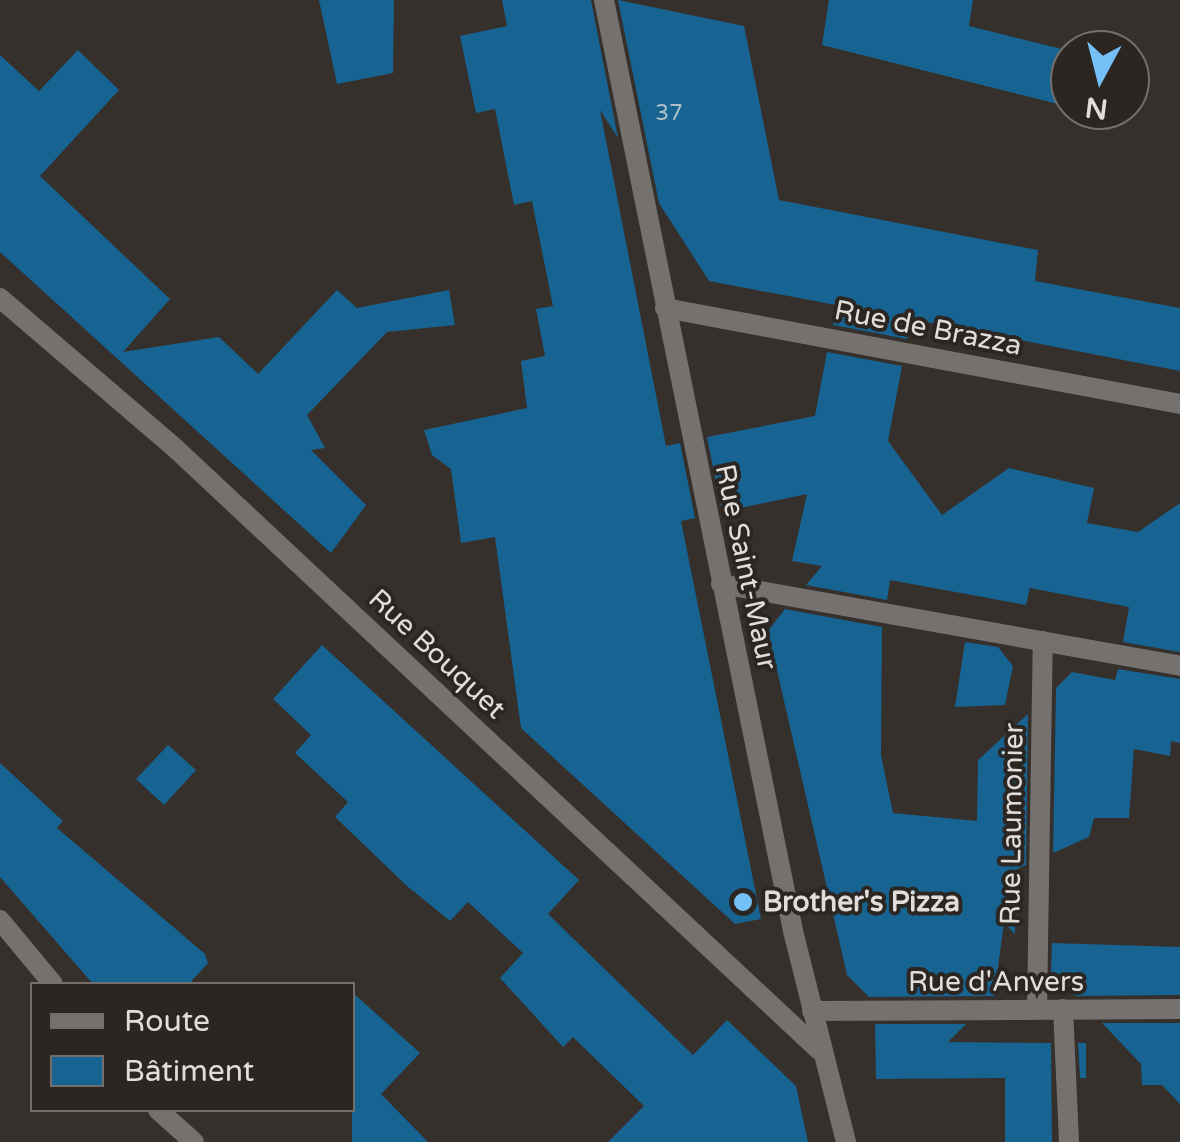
<!DOCTYPE html>
<meta charset="utf-8">
<style>
body{margin:0}
#map{position:relative;width:1180px;height:1142px;overflow:hidden;background:#36302c;font-family:"Varela Round",sans-serif}
div>[style]{position:absolute}
[style*='--x']{left:calc(var(--x)*1px);top:calc(var(--y)*1px);width:calc(var(--w)*1px);rotate:calc(var(--a)*1deg)}
.building>*{inset:0;background:#176391}
.minor>*{height:20px;margin:-10px;padding:0 10px;transform-origin:10px;border-radius:10px;background:#74716f}
.tertiary>*{height:20px;margin:-10px;padding:0 10px;transform-origin:10px;border-radius:10px;background:#74716f}
.dots>*{width:28px;height:28px;translate:-50% -50%;box-sizing:border-box;border:5px solid #2c2622;border-radius:50%}
span{translate:-50% -50%;white-space:nowrap;text-align:center;line-height:1.15;-webkit-text-stroke:8px #2c2622;paint-order:stroke}
.number-label{font-size:22px;color:#aebec8}
.number-label span{-webkit-text-stroke-width:0}
.street-label{font-size:28px;color:#e1ddda}
.poi-label{font-size:28px;color:#e1ddda;font-weight:700}
.left{translate:0 -50%;text-align:left}
.legend{position:absolute;left:30px;top:982px;width:325px;height:130px;box-sizing:border-box;background:#2c2622;border:2px solid #746f6c;margin:0;padding:12px 18px;list-style:none;font-size:30px;color:#e1ddda}
.legend li{display:flex;align-items:center;gap:20px;height:50px}
.legend b{width:50px;border:2px solid #746f6c}
.north{position:absolute;left:1050px;top:30px;width:100px;height:100px;box-sizing:border-box;background:#2c2622;border:2px solid #746f6c;border-radius:50%;rotate:187deg;font-size:28px;font-weight:700;line-height:40px;text-align:center;color:#e1ddda}
.north::after{content:'';display:block;margin:auto;width:35px;height:45px;background:#75c0f6;clip-path:polygon(50% 0,100% 100%,50% 72%,0 100%)}
</style>
<div id="map">
<div class="building">
<i style="clip-path:polygon(319px 0,394px 0,393px 73px,337px 84px)"></i>
<i style="clip-path:polygon(502px 0,591px 0,618px 138px,600px 110px,666px 446px,680px 443px,695px 518px,681px 521px,761px 919px,735px 924px,521px 728px,495px 537px,461px 543px,451px 469px,432px 455px,424px 430px,527px 408px,521px 361px,545px 356px,536px 309px,553px 306px,532px 201px,514px 205px,495px 109px,476px 113px,460px 36px,507px 26px)"></i>
<i style="clip-path:polygon(618px 0,744px 26px,779px 200px,1038px 250px,1035px 281px,1180px 308px,1180px 371px,911px 319px,907px 339px,833px 325px,836px 305px,709px 281px,659px 203px)"></i>
<i style="clip-path:polygon(829px 0,973px 0,969px 26px,1070px 51px,1070px 107px,822px 45px)"></i>
<i style="clip-path:polygon(78px 50px,119px 90px,40px 176px,170px 299px,123px 352px,219px 337px,258px 374px,337px 290px,357px 308px,449px 290px,455px 325px,387px 332px,307px 415px,325px 448px,311px 450px,366px 505px,331px 553px,0 252px,0 55px,39px 91px)"></i>
<i style="clip-path:polygon(827px 352px,902px 366px,888px 441px,942px 515px,1009px 468px,1094px 488px,1087px 523px,1138px 532px,1180px 503px,1180px 652px,1123px 642px,1129px 607px,1030px 588px,1026px 605px,890px 580px,887px 600px,806px 585px,822px 566px,792px 561px,807px 494px,722px 512px,707px 437px,815px 416px)"></i>
<i style="clip-path:polygon(785px 609px,882px 627px,881px 755px,893px 813px,977px 821px,978px 760px,1028px 714px,1026px 865px,1015px 870px,1015px 934px,1004px 923px,994px 996px,869px 997px,847px 975px,768px 631px)"></i>
<i style="clip-path:polygon(965px 642px,998px 647px,1013px 666px,1005px 705px,955px 707px)"></i>
<i style="clip-path:polygon(322px 645px,579px 880px,548px 914px,693px 1055px,727px 1020px,796px 1086px,808px 1142px,608px 1142px,644px 1106px,573px 1037px,563px 1047px,500px 978px,523px 953px,468px 902px,450px 921px,407px 886px,335px 817px,348px 802px,295px 753px,311px 735px,273px 699px)"></i>
<i style="clip-path:polygon(1118px 669px,1180px 679px,1180px 743px,1171px 741px,1170px 756px,1134px 749px,1129px 818px,1094px 818px,1089px 837px,1053px 853px,1056px 688px,1072px 672px,1115px 680px)"></i>
<i style="clip-path:polygon(168px 745px,196px 770px,164px 805px,136px 779px)"></i>
<i style="clip-path:polygon(0 763px,63px 821px,57px 828px,205px 954px,208px 963px,189px 984px,93px 984px,0 877px)"></i>
<i style="clip-path:polygon(1052px 943px,1180px 947px,1180px 995px,1075px 996px,1051px 972px)"></i>
<i style="clip-path:polygon(352px 992px,420px 1053px,381px 1094px,428px 1142px,352px 1142px)"></i>
<i style="clip-path:polygon(1102px 1023px,1180px 1023px,1180px 1104px,1162px 1085px,1142px 1085px,1141px 1064px)"></i>
<i style="clip-path:polygon(875px 1024px,966px 1024px,948px 1042px,1051px 1043px,1052px 1142px,1005px 1142px,1005px 1078px,876px 1079px)"></i>
<i style="clip-path:polygon(1078px 1043px,1086px 1043px,1086px 1078px,1080px 1078px)"></i>
</div>
<div class="minor">
<i style="--x:665;--y:308;--w:524;--a:10.56"></i>
<i style="--x:721;--y:584;--w:466;--a:10.1"></i>
<i style="--x:0;--y:920;--w:83;--a:50.4"></i>
<i style="--x:1037;--y:1009;--w:368;--a:-89.1"></i>
<i style="--x:1063;--y:1009;--w:133;--a:87.4"></i>
<i style="--x:812;--y:1011;--w:368;--a:-0.3"></i>
<i style="--x:158;--y:1110;--w:48;--a:41.6"></i>
</div>
<div class="tertiary">
<i style="--x:604;--y:0;--w:950;--a:78.52"></i>
<i style="--x:793;--y:931;--w:218;--a:75.9"></i>
<i style="--x:0;--y:298;--w:230;--a:40.6"></i>
<i style="--x:175;--y:448;--w:883;--a:43.07"></i>
</div>
<div class="dots">
<i style="left:743px;top:902px;background:#75c0f6"></i>
</div>
<div class="number-label">
<span style="left:669px;top:114px">37</span>
</div>
<div class="street-label">
<span style="left:928px;top:328px;rotate:11deg">Rue de Brazza</span>
<span style="left:746px;top:567px;rotate:78deg">Rue Saint-Maur</span>
<span style="left:437px;top:654px;rotate:43deg">Rue Bouquet</span>
<span style="left:1012px;top:824px;rotate:-89deg">Rue Laumonier</span>
<span style="left:996px;top:982px">Rue d'Anvers</span>
</div>
<div class="poi-label">
<span class="left" style="left:763px;top:902px">Brother's Pizza</span>
</div>
<ul class="legend">
<li><b style="height:12px;background:#74716f"></b>Route</li>
<li><b style="height:28px;background:#176391"></b>Bâtiment</li>
</ul>
<div class="north">N</div>
</div>
